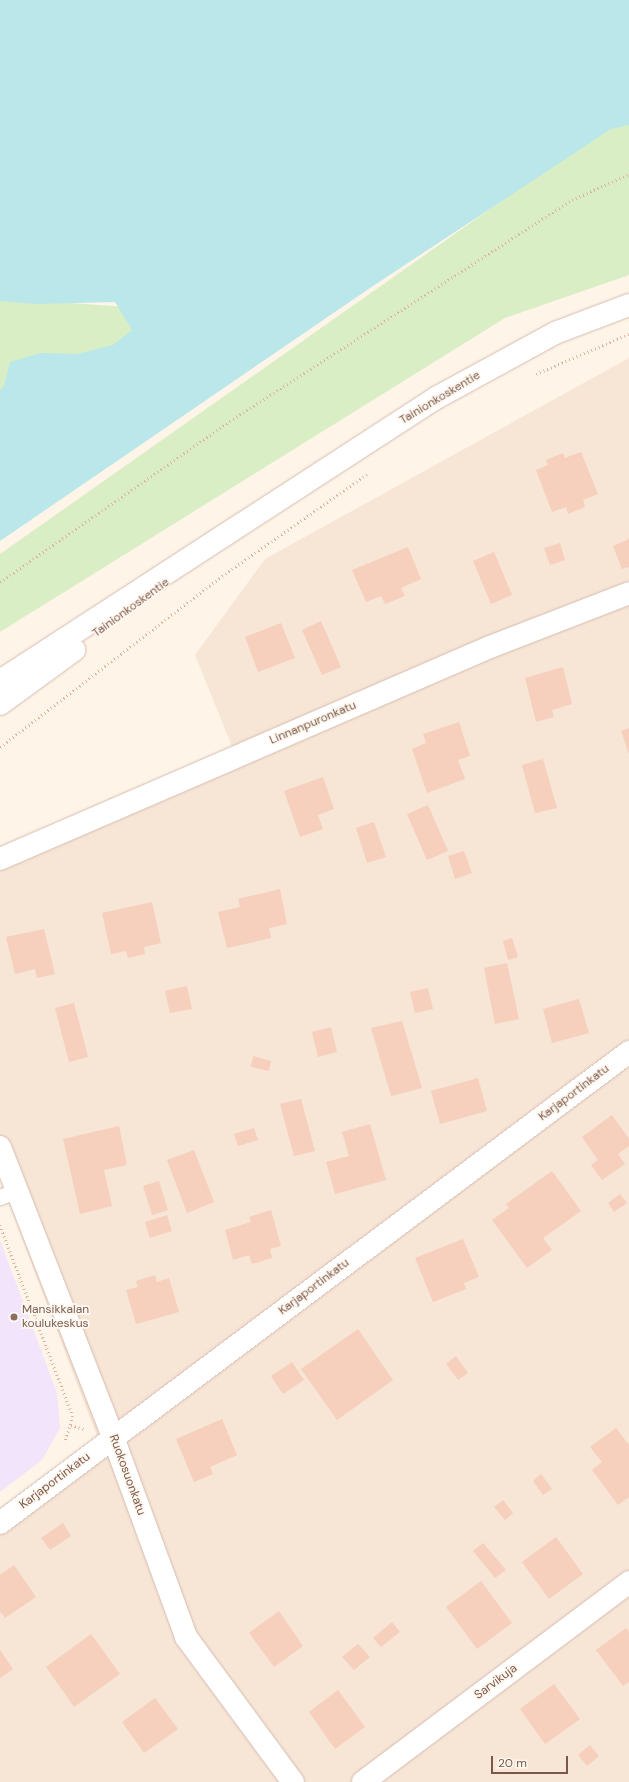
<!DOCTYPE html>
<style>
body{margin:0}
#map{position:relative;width:629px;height:1782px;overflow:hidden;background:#fef4e8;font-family:"DM Sans",sans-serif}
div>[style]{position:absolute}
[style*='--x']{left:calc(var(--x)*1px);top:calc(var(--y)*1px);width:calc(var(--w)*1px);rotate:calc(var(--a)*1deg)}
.residential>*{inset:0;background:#f7e5d6}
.education>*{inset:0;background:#f1e4fb}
.green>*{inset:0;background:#d9eec4}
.water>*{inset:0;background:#bae7ea}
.building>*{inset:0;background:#f6cfbd}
.path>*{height:2.5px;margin-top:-1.25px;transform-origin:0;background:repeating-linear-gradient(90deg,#dcb29f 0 1px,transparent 0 4px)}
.roads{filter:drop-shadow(0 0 1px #d4bcaf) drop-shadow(0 0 1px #d4bcaf)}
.lane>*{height:15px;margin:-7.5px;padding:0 7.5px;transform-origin:7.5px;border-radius:7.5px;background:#fff}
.street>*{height:22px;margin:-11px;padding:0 11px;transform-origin:11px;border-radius:11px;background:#fff}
.secondary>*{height:22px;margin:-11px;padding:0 11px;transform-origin:11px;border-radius:11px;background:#fff}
.dots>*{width:11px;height:11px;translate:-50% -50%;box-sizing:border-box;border:2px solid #fff8f0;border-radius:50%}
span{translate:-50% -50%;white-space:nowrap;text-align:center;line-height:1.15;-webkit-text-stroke:3.5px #fff8f0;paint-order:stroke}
.street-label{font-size:12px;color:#7b5749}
.education-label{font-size:12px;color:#785e54}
.left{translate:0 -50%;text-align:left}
.scale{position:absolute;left:491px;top:1756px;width:77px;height:18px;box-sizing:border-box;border:2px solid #7b5749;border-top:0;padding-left:5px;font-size:12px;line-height:14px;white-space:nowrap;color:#7b5749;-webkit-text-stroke:3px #fff8f0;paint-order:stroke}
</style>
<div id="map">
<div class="residential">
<i style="clip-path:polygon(629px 358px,629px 1782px,0 1782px,0 1535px,104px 1455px,0 1180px,0 851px,233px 749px,195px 655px,265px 559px)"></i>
</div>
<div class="education">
<i style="clip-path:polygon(0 1240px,57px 1393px,60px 1428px,42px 1460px,0 1492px)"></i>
</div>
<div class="green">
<i style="clip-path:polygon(629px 119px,629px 275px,505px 318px,0 632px,0 554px,611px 124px)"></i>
<i style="clip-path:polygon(0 298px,140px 308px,136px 335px,0 404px)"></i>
</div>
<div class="water">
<i style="clip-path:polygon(0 0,629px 0,629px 125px,611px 129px,370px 288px,0 541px,0 390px,4px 386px,10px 362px,41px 353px,77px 354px,113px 345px,132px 330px,115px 302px,36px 304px,0 301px)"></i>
</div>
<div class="building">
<i style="clip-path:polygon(581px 452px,598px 494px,583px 500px,585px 507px,568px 514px,566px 507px,552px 512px,536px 470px,548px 465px,546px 460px,563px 453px,565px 458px)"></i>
<i style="clip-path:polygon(629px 539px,629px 567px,622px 569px,613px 546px)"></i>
<i style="clip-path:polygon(560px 543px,565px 560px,550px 565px,544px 548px)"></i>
<i style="clip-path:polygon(408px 547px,421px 579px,401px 588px,405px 596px,385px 604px,381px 596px,366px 602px,352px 570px)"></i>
<i style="clip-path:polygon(494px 552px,512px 595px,491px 604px,473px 561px)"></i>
<i style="clip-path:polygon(321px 621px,341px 667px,322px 675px,302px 630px)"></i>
<i style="clip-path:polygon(281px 623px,295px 658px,258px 672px,245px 637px)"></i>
<i style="clip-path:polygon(563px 667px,572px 704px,552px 710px,554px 717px,536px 722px,525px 678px)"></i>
<i style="clip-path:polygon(459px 722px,470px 756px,458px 760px,465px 779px,427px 793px,412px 749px,426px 743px,423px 734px)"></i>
<i style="clip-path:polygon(629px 728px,629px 754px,621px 731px)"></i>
<i style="clip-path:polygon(543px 759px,557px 808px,535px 813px,522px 765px)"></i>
<i style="clip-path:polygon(323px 777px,334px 809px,318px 815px,323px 829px,300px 837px,284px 791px)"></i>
<i style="clip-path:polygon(428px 805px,448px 851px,427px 860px,407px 814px)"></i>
<i style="clip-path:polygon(374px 822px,386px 857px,367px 863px,356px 828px)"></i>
<i style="clip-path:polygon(464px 851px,472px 873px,455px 879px,448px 856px)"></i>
<i style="clip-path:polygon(280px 889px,287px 924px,269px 928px,271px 938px,227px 948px,218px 912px,240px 907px,238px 899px)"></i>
<i style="clip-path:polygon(152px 902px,161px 943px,144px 947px,145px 954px,128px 958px,126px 951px,111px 954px,102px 913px)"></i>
<i style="clip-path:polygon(44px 929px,55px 974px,37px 978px,35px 969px,15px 974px,6px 937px)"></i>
<i style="clip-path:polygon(512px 938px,518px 957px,508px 960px,503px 941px)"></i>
<i style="clip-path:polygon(507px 963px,519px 1019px,495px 1024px,484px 968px)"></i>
<i style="clip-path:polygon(187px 986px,192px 1009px,170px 1013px,165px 991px)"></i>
<i style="clip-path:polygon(428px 988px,433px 1009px,415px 1013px,410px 992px)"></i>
<i style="clip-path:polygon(579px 999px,589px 1033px,552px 1043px,543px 1009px)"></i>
<i style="clip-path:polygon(74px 1003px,88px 1057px,69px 1062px,55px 1008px)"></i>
<i style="clip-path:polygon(402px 1021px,422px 1088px,391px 1096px,371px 1028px)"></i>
<i style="clip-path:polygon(331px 1027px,337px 1052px,318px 1057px,312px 1032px)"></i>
<i style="clip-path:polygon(253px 1056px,271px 1061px,269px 1071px,251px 1067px)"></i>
<i style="clip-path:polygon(478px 1078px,487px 1111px,440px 1124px,431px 1091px)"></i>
<i style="clip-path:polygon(301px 1099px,315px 1151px,294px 1156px,280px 1104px)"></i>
<i style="clip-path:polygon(612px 1115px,629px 1139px,629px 1146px,618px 1154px,625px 1164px,602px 1180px,591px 1165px,598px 1160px,582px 1137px)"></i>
<i style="clip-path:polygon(370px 1124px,386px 1180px,335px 1194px,326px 1162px,349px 1156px,342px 1132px)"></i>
<i style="clip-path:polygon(119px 1126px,127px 1165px,104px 1170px,112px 1206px,80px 1214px,63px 1139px)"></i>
<i style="clip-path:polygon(254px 1128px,258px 1140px,238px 1146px,234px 1134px)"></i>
<i style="clip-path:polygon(194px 1150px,214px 1202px,187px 1213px,167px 1160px)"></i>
<i style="clip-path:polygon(552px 1171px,581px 1211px,543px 1238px,552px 1250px,527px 1268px,492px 1220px,509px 1208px,506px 1204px)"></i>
<i style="clip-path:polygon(159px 1181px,168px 1210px,152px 1215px,143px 1186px)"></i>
<i style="clip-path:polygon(620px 1194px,627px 1203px,614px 1212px,608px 1203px)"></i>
<i style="clip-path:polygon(271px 1210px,281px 1246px,270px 1249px,272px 1258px,252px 1264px,249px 1255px,233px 1260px,225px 1230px,251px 1222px,249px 1217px)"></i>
<i style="clip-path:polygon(167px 1215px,172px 1231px,150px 1238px,145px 1222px)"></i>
<i style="clip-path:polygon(463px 1239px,479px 1277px,464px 1283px,466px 1289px,433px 1302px,415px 1258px)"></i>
<i style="clip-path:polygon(155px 1275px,157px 1282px,169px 1278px,179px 1312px,136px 1324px,126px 1290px,138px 1287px,136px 1281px)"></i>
<i style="clip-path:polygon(358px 1329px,393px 1380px,337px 1420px,301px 1369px)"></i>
<i style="clip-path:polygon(456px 1356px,468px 1373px,458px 1380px,446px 1364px)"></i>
<i style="clip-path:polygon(292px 1362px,304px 1380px,283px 1394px,271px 1376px)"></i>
<i style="clip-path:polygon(222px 1419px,237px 1455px,210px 1467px,213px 1474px,194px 1482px,176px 1439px)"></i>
<i style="clip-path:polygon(616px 1428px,629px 1445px,629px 1497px,618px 1505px,592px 1470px,602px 1462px,590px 1447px)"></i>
<i style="clip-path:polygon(541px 1474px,552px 1489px,543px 1495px,533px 1481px)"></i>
<i style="clip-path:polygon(503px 1500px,513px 1513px,505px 1520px,494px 1507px)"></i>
<i style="clip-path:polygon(63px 1523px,71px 1536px,50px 1550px,41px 1538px)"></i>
<i style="clip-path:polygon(556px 1537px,583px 1574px,549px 1599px,522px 1562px)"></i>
<i style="clip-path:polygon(483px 1543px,506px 1570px,495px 1578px,473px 1551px)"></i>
<i style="clip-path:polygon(14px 1565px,36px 1597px,5px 1618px,0 1611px,0 1575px)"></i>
<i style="clip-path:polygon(481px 1581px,512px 1623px,477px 1649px,446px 1607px)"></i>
<i style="clip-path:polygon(279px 1611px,303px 1646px,274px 1667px,249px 1633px)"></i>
<i style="clip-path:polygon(392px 1622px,400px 1632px,381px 1647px,373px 1638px)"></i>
<i style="clip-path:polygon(626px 1628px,629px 1632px,629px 1682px,623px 1686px,596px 1650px)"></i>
<i style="clip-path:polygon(91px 1634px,120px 1674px,74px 1707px,46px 1667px)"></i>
<i style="clip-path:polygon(358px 1644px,370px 1657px,354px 1670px,342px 1657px)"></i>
<i style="clip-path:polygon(0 1650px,13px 1669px,0 1678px)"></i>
<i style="clip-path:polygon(554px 1684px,580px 1719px,545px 1744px,520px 1709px)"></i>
<i style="clip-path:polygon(338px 1690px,365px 1727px,335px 1749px,309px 1712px)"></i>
<i style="clip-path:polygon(155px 1698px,178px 1729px,144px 1753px,122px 1722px)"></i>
<i style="clip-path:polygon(590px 1745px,599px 1756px,587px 1766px,578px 1755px)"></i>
</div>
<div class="path">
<i style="--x:536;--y:374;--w:101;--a:-23.3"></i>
<i style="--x:0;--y:582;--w:284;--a:-35"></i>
<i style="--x:233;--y:419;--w:404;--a:-32.9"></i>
<i style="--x:572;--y:200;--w:63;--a:-24.5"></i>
<i style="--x:0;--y:747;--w:280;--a:-37.6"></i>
<i style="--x:222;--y:576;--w:177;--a:-35.1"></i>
<i style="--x:0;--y:1225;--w:204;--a:69.1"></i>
<i style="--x:73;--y:1416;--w:28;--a:107"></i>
<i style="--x:71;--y:1425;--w:14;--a:17"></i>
</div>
<div class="roads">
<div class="lane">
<i style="--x:0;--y:1197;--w:18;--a:-22"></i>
</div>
<div class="street">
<i style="--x:0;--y:859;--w:534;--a:-23.4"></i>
<i style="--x:490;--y:647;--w:149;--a:-21.2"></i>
<i style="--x:0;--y:1147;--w:311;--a:68.7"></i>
<i style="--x:113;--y:1437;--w:213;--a:69.9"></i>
<i style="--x:186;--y:1637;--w:180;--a:53.6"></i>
<i style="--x:0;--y:1523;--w:786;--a:-36.83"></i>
<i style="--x:363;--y:1782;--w:333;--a:-36.9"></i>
</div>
<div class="secondary">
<i style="--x:0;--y:681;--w:520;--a:-32.99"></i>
<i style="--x:436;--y:398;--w:136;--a:-28.6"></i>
<i style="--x:555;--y:333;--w:79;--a:-20.7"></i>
<i style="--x:0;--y:704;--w:92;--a:-36.1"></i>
</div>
</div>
<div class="dots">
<i style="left:14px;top:1317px;background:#8d6e63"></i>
</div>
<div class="street-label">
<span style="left:440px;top:398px;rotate:-31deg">Tainionkoskentie</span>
<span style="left:131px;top:608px;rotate:-36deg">Tainionkoskentie</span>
<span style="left:313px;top:723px;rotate:-23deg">Linnanpuronkatu</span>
<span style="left:574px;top:1093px;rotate:-37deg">Karjaportinkatu</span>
<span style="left:314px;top:1287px;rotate:-37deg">Karjaportinkatu</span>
<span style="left:127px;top:1475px;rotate:70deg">Ruokosuonkatu</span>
<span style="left:55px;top:1481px;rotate:-37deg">Karjaportinkatu</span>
<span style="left:496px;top:1682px;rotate:-37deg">Sarvikuja</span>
</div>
<div class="education-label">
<span class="left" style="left:22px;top:1317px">Mansikkalan<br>koulukeskus</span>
</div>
<div class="scale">20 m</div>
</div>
